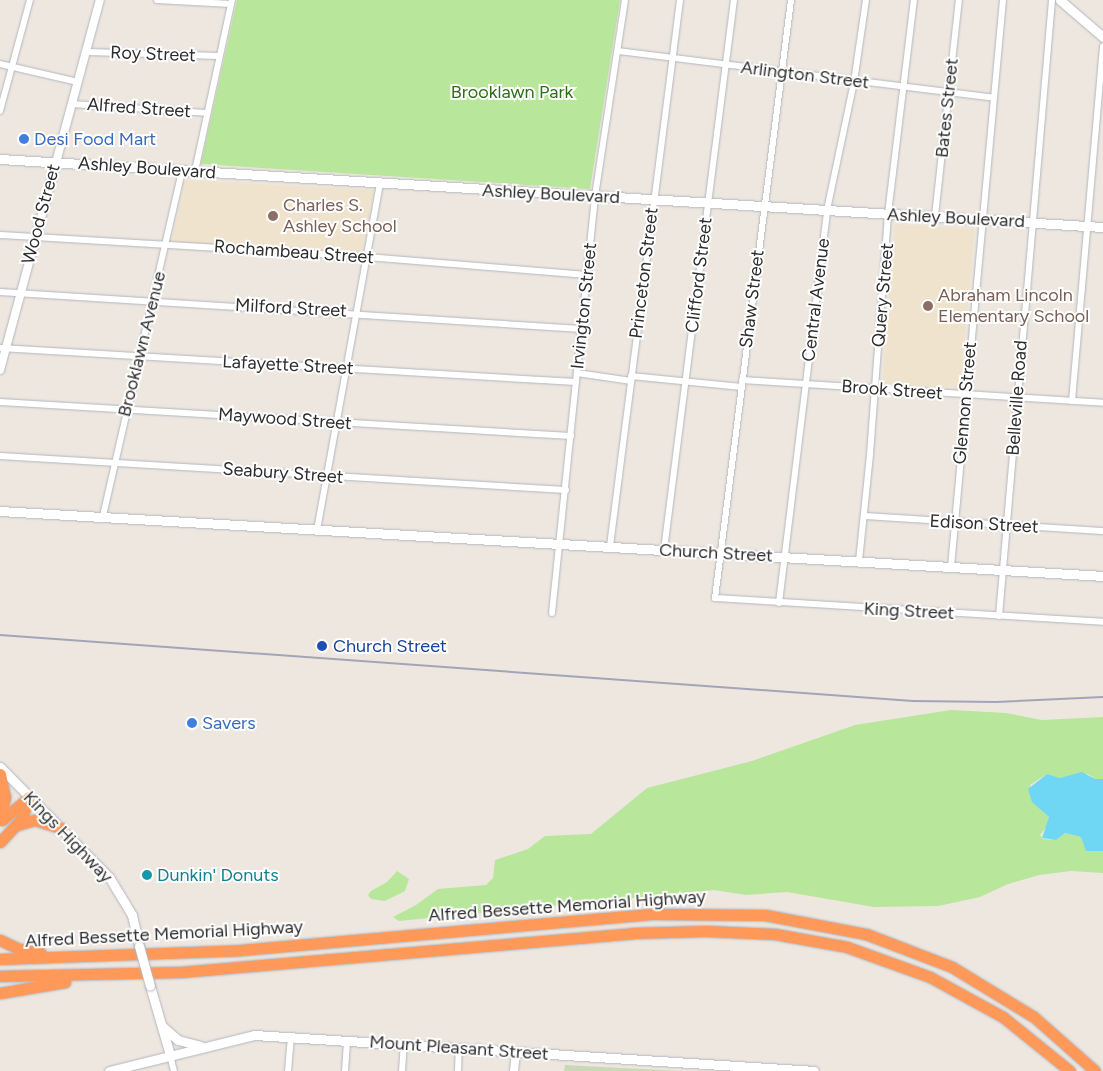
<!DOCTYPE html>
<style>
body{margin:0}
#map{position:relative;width:1103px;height:1071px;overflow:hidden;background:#eee7df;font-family:Figtree,sans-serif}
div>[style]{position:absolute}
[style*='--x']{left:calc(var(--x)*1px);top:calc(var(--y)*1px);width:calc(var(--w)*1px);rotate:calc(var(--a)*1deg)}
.education>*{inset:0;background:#f0e3ce}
.green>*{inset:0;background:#b8e69a}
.cemetery>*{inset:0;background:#c8d9b5}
.water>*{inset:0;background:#6fd7f3}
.roads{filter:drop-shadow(0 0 1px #b3b6c0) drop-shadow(0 0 1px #b3b6c0)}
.minor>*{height:6px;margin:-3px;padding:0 3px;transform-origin:3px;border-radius:3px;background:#fff}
.tertiary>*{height:8px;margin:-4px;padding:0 4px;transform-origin:4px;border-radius:4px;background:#fff}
.secondary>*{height:9px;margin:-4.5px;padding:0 4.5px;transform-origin:4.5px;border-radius:4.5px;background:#fff}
.motorway>*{height:11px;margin:-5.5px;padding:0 5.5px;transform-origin:5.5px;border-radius:5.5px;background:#ff9959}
.rail>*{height:2px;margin:-1px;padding:0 1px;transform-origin:1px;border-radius:1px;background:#a1a5b7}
.bridges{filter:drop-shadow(0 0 1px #b3b6c0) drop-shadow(0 0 1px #b3b6c0)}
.secondary-bridge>*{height:9px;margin:-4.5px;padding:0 4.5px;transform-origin:4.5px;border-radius:4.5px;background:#fff}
.dots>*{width:14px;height:14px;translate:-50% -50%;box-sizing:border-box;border:2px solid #fff;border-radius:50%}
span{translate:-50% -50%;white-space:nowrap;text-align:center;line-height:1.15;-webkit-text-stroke:4px #fff;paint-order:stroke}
.street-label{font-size:18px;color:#2d2d2d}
.park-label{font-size:18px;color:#2e6e18}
.shop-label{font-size:18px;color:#366cbe}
.left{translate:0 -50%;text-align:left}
.education-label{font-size:18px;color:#785e54}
.transit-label{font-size:18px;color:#164399}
.culture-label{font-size:18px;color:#0d838f}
</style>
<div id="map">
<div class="education">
<i style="clip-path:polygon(185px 180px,374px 190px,363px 253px,171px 242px)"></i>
<i style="clip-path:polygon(895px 224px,975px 229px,960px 388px,882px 384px)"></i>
</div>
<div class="green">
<i style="clip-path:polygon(237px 0,620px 0,590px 189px,201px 164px)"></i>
<i style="clip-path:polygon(951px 710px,1006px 713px,1042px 720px,1103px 717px,1103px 779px,1095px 779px,1088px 774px,1060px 778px,1047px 774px,1030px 785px,1036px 805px,1049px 817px,1047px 826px,1040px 835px,1043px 839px,1056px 840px,1065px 833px,1081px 837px,1103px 851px,1103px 873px,1071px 871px,1039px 875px,1008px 884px,980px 897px,938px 906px,874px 907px,787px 892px,746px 895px,714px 890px,409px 920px,399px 921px,393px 917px,416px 905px,438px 889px,486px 885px,493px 878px,495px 860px,528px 849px,545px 836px,591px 834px,647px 788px,752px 761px,855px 725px)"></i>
<i style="clip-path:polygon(397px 871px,409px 879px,405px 891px,385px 901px,371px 899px,368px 895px,371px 891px,387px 882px)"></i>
</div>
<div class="cemetery">
<i style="clip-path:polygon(565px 1065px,679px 1071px,564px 1071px)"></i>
</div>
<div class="water">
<i style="clip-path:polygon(1082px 772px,1095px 779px,1103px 779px,1103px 851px,1086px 851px,1081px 837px,1065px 833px,1056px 840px,1042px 838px,1049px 817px,1032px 802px,1028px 789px,1047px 774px,1060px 778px)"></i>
</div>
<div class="roads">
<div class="minor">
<i style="--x:157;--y:0;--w:74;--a:3.1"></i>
<i style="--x:791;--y:0;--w:603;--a:97.24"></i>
<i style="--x:715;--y:598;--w:389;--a:3.5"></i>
<i style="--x:618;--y:51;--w:378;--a:7.1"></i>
<i style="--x:87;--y:52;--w:132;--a:1.7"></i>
<i style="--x:0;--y:64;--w:80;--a:13"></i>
<i style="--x:72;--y:104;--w:134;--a:3.8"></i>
<i style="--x:0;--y:111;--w:115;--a:-74.9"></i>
<i style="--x:195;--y:171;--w:175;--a:-77.8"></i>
<i style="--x:935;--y:216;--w:217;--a:-83.7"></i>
<i style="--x:0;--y:235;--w:368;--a:3.4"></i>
<i style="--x:367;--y:257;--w:221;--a:4.7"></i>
<i style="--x:0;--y:292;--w:583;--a:3.64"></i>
<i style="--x:0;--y:348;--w:577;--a:3.38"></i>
<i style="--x:577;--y:373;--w:55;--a:8.4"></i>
<i style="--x:631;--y:376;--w:111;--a:5.7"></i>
<i style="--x:742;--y:380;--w:362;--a:3.6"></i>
<i style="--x:1072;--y:401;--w:356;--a:-85"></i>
<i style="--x:0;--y:402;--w:572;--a:3.41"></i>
<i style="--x:0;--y:456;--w:567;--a:3.44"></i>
<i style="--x:103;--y:516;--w:354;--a:-77.1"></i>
<i style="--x:864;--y:516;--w:239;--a:3.6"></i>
<i style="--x:317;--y:530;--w:353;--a:-79.7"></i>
<i style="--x:610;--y:546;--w:550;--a:-82.69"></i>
<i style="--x:664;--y:550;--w:554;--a:-82.75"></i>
<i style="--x:859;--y:561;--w:108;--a:-84.1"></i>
<i style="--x:870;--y:454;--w:241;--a:-85.7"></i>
<i style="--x:888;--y:214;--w:216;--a:-83.1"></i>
<i style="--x:951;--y:567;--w:569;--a:-84.76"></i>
<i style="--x:779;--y:603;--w:396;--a:-83"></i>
<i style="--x:827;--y:210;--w:131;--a:-78.1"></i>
<i style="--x:854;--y:82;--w:83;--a:-81.7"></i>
<i style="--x:552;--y:613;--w:419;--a:-84.1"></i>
<i style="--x:595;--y:196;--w:198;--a:-81.3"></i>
<i style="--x:999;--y:616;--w:618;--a:-85.08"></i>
<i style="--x:170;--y:1055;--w:16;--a:76"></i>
<i style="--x:288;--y:1071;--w:35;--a:-85"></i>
<i style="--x:345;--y:1071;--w:31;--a:-86"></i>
<i style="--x:402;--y:1071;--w:27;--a:-86"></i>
<i style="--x:458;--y:1071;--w:23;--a:-88"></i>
</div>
<div class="tertiary">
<i style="--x:0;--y:370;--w:383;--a:-74.9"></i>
<i style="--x:514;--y:1071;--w:18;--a:-84"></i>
</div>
<div class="secondary">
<i style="--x:1060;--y:0;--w:57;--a:40.7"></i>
<i style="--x:0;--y:159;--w:1105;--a:3.53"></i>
<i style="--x:0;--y:511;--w:1105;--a:3.37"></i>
<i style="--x:0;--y:767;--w:155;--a:45.3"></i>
<i style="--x:109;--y:877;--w:44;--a:58.8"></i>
<i style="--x:132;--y:915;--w:32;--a:77"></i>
<i style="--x:150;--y:986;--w:72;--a:73.8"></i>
<i style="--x:163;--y:1027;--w:20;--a:41"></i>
<i style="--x:178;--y:1040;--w:23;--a:15"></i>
<i style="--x:109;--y:1071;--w:150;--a:-13.9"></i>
<i style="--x:255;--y:1035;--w:560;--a:3.68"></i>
</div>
<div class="motorway">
<i style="--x:0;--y:774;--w:24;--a:78"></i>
<i style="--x:5;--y:797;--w:23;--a:103"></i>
<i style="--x:2;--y:820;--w:35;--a:-40"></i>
<i style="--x:17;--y:825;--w:19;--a:-16"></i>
<i style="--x:35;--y:820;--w:28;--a:17"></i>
<i style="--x:0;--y:842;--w:33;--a:-47"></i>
<i style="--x:22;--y:818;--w:22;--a:-72"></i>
<i style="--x:0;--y:940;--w:21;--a:25"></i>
<i style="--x:19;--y:949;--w:22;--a:10"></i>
<i style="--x:0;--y:959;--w:241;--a:-2.1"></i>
<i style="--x:241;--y:950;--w:415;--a:-5"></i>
<i style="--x:654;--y:914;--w:111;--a:0.5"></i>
<i style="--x:765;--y:915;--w:103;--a:10.7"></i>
<i style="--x:866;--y:934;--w:92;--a:21"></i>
<i style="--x:952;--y:967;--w:96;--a:31.4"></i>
<i style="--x:1034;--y:1017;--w:81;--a:41.5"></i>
<i style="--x:0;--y:976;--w:181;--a:-1.3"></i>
<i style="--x:181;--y:972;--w:454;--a:-4.9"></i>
<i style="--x:633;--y:933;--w:73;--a:-1.6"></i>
<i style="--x:706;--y:931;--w:69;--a:2.5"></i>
<i style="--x:775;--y:934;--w:73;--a:10.2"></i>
<i style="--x:847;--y:947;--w:88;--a:19.9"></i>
<i style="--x:930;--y:977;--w:83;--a:28.7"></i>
<i style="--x:1003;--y:1017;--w:86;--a:38.9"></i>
<i style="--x:0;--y:993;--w:66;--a:-9.6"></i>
</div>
</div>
<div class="rail">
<i style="--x:0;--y:635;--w:915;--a:4.13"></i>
<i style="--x:913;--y:701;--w:83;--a:0.7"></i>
<i style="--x:996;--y:702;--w:107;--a:-2.7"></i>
</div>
<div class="bridges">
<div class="secondary-bridge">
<i style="--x:139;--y:946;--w:41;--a:74.6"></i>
</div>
</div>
<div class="dots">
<i style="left:24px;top:139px;background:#3f7fe0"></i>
<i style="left:273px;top:216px;background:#8d6e63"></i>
<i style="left:928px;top:306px;background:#8d6e63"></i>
<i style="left:322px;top:646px;background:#1a4fb4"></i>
<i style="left:192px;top:723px;background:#3f7fe0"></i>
<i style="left:147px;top:875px;background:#0f9aa8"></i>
</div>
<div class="street-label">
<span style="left:153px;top:54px;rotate:2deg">Roy Street</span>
<span style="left:805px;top:75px;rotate:7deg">Arlington Street</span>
<span style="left:139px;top:108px;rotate:4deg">Alfred Street</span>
<span style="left:947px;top:108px;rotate:-84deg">Bates Street</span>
<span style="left:147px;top:168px;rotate:4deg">Ashley Boulevard</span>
<span style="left:551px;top:194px;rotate:3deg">Ashley Boulevard</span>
<span style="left:41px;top:214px;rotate:-75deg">Wood Street</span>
<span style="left:956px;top:218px;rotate:3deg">Ashley Boulevard</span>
<span style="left:294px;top:252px;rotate:4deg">Rochambeau Street</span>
<span style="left:644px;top:273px;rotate:-83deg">Princeton Street</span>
<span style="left:699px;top:275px;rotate:-83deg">Clifford Street</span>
<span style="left:883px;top:295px;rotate:-85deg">Query Street</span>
<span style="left:752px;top:299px;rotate:-83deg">Shaw Street</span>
<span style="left:816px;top:300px;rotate:-83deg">Central Avenue</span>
<span style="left:584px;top:306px;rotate:-84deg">Irvington Street</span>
<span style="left:291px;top:308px;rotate:3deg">Milford Street</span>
<span style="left:142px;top:344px;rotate:-76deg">Brooklawn Avenue</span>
<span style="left:288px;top:365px;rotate:3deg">Lafayette Street</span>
<span style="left:892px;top:390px;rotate:4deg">Brook Street</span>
<span style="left:1017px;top:398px;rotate:-86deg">Belleville Road</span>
<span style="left:965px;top:403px;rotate:-85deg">Glennon Street</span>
<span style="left:285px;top:419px;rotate:4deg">Maywood Street</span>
<span style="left:283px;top:473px;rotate:4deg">Seabury Street</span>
<span style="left:984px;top:524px;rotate:3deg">Edison Street</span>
<span style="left:716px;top:553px;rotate:3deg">Church Street</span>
<span style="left:909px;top:611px;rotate:3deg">King Street</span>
<span style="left:68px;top:837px;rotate:46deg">Kings Highway</span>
<span style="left:567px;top:906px;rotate:-4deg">Alfred Bessette Memorial Highway</span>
<span style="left:164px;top:934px;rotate:-3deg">Alfred Bessette Memorial Highway</span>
<span style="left:459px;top:1048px;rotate:4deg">Mount Pleasant Street</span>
</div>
<div class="park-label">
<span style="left:512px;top:92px">Brooklawn Park</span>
</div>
<div class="shop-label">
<span class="left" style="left:34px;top:139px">Desi Food Mart</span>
<span class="left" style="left:202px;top:723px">Savers</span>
</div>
<div class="education-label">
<span class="left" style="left:283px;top:216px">Charles S.<br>Ashley School</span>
<span class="left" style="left:938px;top:306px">Abraham Lincoln<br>Elementary School</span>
</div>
<div class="transit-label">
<span class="left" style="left:333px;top:646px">Church Street</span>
</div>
<div class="culture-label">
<span class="left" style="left:157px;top:875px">Dunkin' Donuts</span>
</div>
</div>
